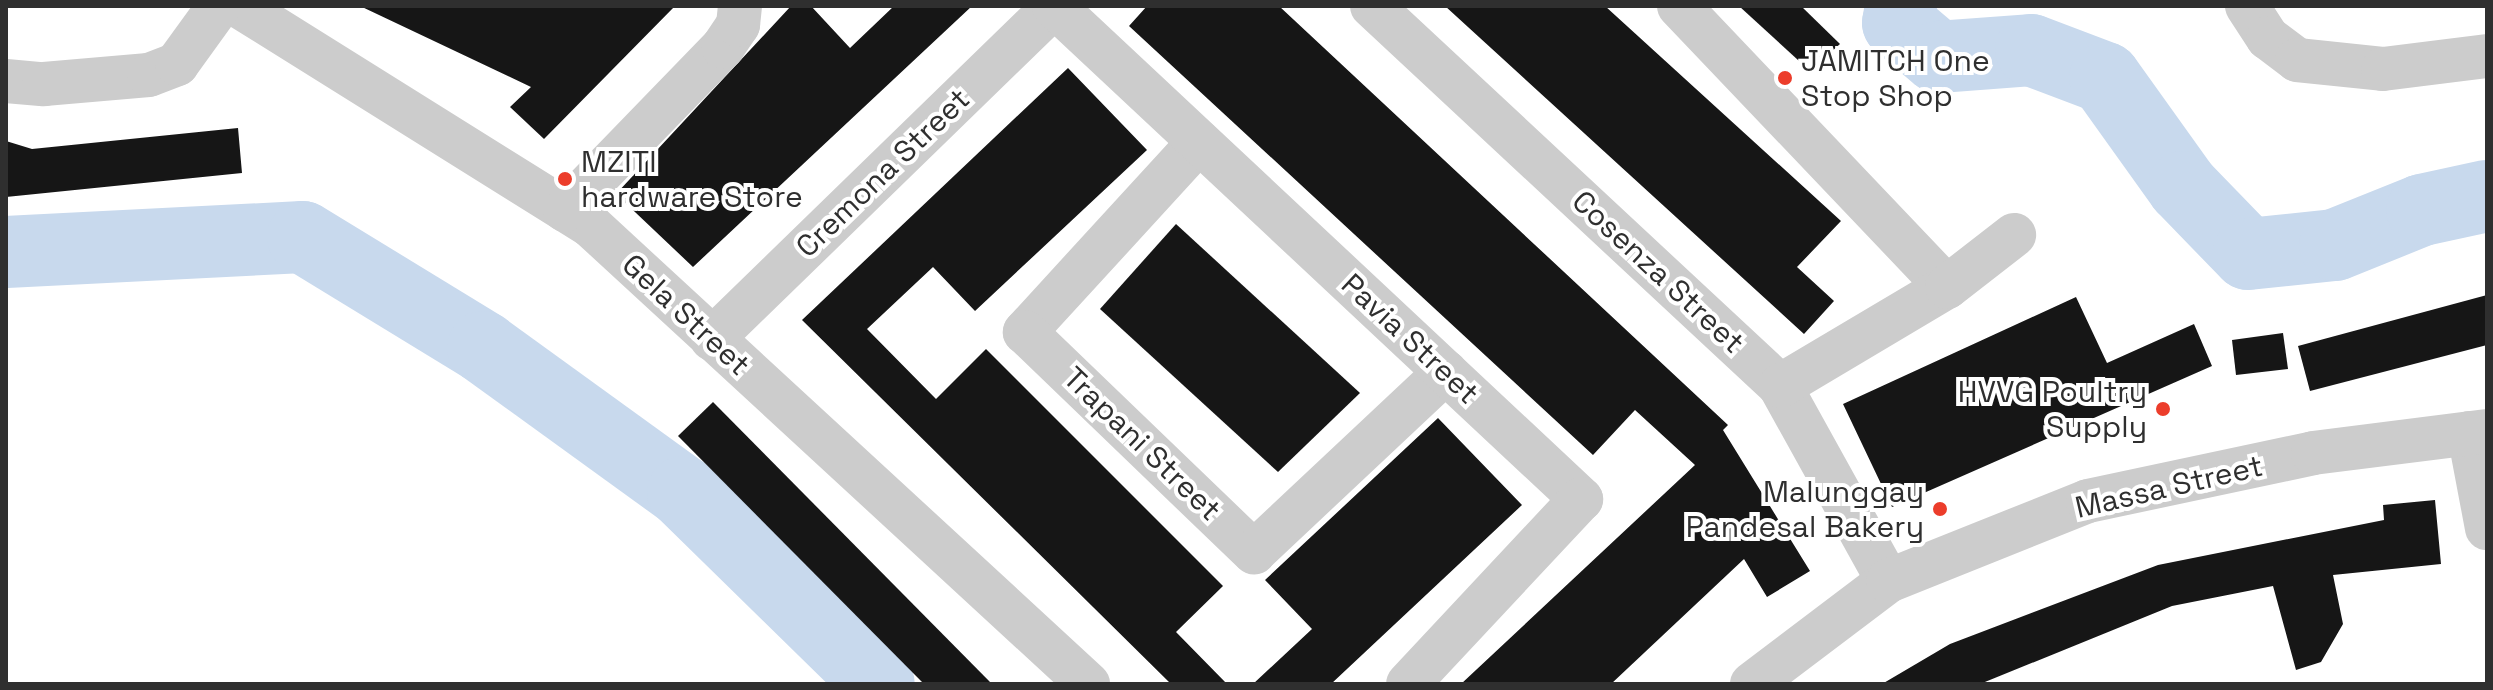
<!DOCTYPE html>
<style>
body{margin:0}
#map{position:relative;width:2493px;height:690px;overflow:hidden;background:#fff;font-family:"Space Grotesk",sans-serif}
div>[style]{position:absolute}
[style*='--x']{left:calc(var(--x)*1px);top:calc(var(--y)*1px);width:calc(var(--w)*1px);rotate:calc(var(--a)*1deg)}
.river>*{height:72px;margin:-36px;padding:0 36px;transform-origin:36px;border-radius:36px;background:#c8d9ed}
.building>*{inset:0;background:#161616}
.minor>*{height:44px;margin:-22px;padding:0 22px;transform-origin:22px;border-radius:22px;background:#ccc}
.dots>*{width:22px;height:22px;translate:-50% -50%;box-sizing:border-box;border:4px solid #fff;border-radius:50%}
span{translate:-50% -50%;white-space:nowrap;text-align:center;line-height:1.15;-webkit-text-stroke:8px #fff;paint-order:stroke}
.poi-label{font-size:30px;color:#2f2f2f}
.left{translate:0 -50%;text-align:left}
.right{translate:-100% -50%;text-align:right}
.street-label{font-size:30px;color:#2f2f2f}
.frame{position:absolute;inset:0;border:8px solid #2f2f2f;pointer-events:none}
</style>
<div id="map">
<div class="river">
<i style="--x:1901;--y:6;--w:17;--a:100"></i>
<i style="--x:1898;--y:23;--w:52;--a:40.4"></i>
<i style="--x:1938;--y:57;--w:93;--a:-4.3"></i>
<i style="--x:2031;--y:50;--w:79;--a:20.7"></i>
<i style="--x:2105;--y:78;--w:134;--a:54.4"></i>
<i style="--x:2183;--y:187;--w:93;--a:45.9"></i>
<i style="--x:2248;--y:254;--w:87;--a:-5.9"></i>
<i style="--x:2335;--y:245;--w:94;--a:-21.9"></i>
<i style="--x:2422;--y:210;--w:66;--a:-12.2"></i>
<i style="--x:6;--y:252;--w:297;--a:-2.9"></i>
<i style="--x:303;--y:237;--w:211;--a:31.4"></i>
<i style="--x:483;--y:347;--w:247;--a:35.9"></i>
<i style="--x:683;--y:492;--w:274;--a:44.4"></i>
</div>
<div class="building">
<i style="clip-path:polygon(360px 6px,675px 6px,544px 139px,510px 107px,531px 87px)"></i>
<i style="clip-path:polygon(791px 6px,811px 6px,850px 48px,894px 6px,972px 6px,693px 267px,616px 194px)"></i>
<i style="clip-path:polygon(1147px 6px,1279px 6px,1728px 425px,1723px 430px,1810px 571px,1767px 597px,1744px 559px,1611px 684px,1461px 684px,1695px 465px,1635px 410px,1593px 455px,1129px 26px)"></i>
<i style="clip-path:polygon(1445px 6px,1605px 6px,1841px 221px,1797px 267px,1834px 301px,1804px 334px)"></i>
<i style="clip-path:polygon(1739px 6px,1801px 6px,1840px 44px,1810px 71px)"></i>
<i style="clip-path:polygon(1068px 68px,1147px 150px,975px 311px,933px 267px,867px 329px,936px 399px,986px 349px,1223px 586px,1176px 632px,1227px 684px,1171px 684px,802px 320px)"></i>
<i style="clip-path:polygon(238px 128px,242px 173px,6px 197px,6px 141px,32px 149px)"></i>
<i style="clip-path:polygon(1176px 224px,1360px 393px,1278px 472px,1100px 309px)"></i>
<i style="clip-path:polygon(2487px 295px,2487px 345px,2310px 391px,2298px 346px)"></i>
<i style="clip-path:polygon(2076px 297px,2107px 363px,2194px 324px,2212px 366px,1892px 507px,1843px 404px)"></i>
<i style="clip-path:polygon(2283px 333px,2288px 369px,2236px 375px,2232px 340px)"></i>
<i style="clip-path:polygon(713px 402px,992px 684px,924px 684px,678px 436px)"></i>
<i style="clip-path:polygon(1438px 418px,1522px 505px,1331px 684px,1253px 684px,1312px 629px,1265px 580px)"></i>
<i style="clip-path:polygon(2435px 500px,2441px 564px,2333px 575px,2343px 624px,2321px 662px,2296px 670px,2273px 586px,2172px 606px,1980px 684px,1882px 684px,1950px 644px,2158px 565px,2384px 520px,2383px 505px)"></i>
</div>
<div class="minor">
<i style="--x:239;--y:6;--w:415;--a:32"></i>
<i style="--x:591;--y:226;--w:676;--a:42.66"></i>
<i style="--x:1372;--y:6;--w:558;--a:42.96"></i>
<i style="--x:1780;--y:386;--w:223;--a:61"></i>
<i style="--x:1679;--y:6;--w:388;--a:46.4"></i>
<i style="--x:2247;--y:6;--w:38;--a:57"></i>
<i style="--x:2268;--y:38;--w:36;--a:37"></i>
<i style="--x:2297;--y:60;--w:86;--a:6"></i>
<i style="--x:2383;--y:69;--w:105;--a:-7.1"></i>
<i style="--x:6;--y:81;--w:38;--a:5"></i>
<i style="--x:44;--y:84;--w:105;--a:-4.9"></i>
<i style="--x:149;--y:75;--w:30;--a:-21"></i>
<i style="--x:177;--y:64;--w:72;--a:-54.1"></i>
<i style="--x:1199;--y:142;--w:258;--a:132.5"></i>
<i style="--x:1025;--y:332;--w:318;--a:43.9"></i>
<i style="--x:1254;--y:552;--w:263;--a:-43.2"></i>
<i style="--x:565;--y:210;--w:227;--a:-45.9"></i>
<i style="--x:723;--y:47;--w:27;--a:-56"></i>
<i style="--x:738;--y:25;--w:19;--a:-84"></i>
<i style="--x:712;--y:339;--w:477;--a:-44.2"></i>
<i style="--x:1054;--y:6;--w:722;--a:43.09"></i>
<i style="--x:1581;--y:499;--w:253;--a:133.1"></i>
<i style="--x:1780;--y:386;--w:194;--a:-30.7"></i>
<i style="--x:1947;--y:287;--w:85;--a:-37.8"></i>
<i style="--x:2469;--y:433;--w:97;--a:79.3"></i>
<i style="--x:1752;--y:684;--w:171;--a:-37.1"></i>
<i style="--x:1888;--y:581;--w:215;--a:-21.8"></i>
<i style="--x:2088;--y:501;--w:230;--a:-12"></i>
<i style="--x:2313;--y:453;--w:175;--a:-7.2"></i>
</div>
<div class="dots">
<i style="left:1785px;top:78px;background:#ec3d2b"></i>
<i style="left:565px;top:179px;background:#ec3d2b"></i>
<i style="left:2163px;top:409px;background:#ec3d2b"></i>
<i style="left:1940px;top:509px;background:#ec3d2b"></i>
</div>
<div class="poi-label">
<span class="left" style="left:1801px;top:78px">JAMITCH One<br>Stop Shop</span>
<span class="left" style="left:581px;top:179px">MZITI<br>hardware Store</span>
<span class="right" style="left:2147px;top:409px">HVVG Poultry<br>Supply</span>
<span class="right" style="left:1924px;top:509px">Malunggay<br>Pandesal Bakery</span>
</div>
<div class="street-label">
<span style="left:883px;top:173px;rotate:-44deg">Cremona Street</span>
<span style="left:1658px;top:272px;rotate:43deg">Cosenza Street</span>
<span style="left:686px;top:315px;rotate:43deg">Gela Street</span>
<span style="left:1410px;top:339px;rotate:43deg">Pavia Street</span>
<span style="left:1142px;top:444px;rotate:44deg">Trapani Street</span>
<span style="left:2169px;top:487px;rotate:-13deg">Massa Street</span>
</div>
<div class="frame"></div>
</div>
